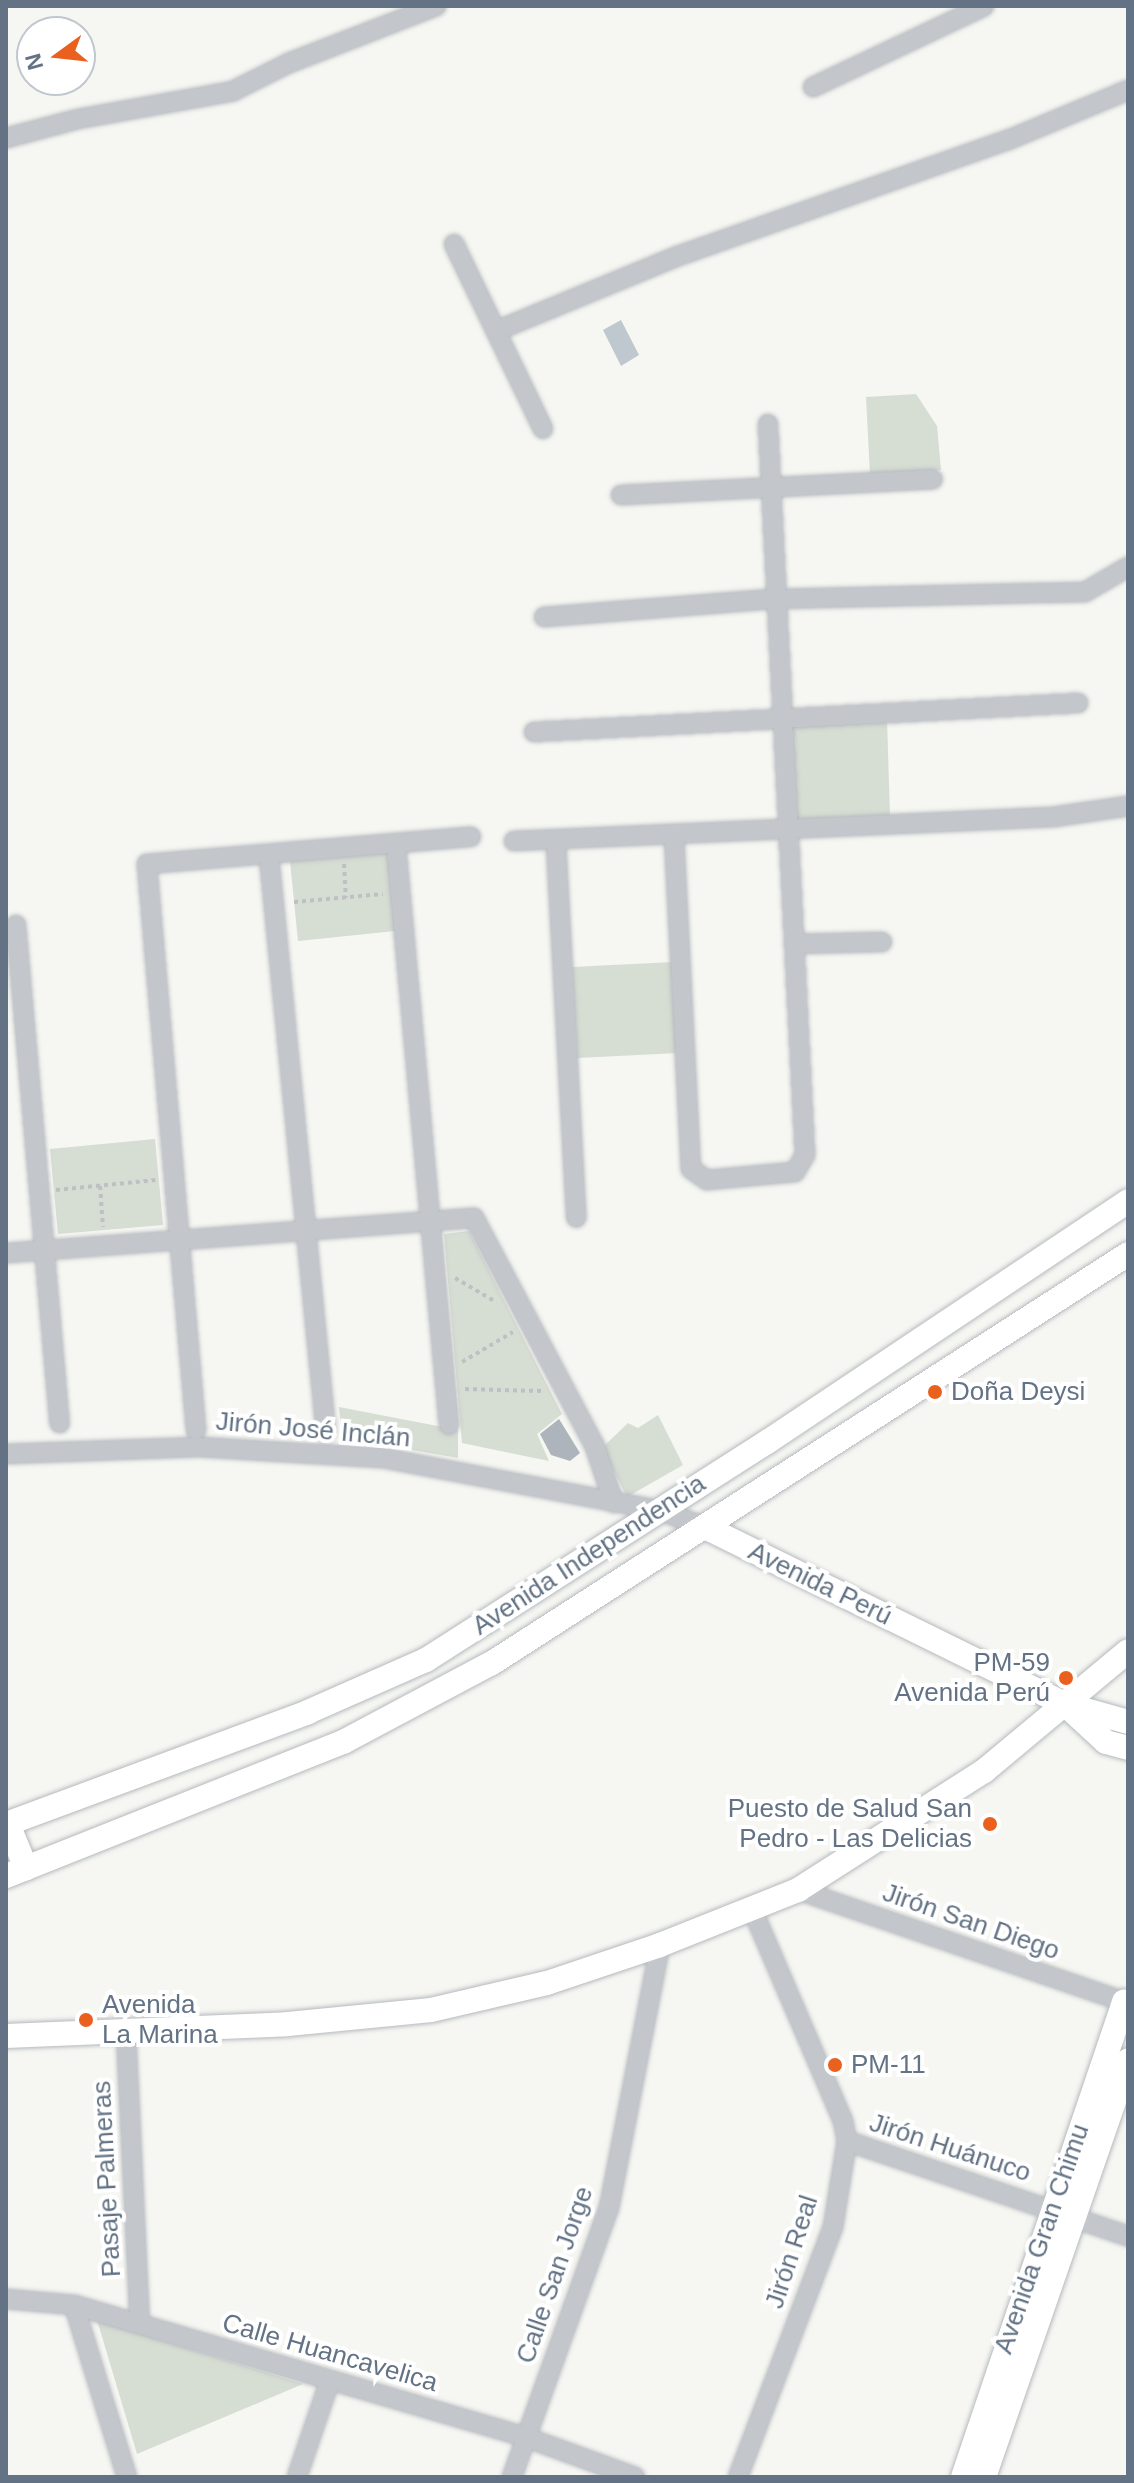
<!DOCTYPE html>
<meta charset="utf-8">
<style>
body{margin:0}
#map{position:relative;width:1134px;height:2483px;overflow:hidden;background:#f6f6f2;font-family:Helvetica,sans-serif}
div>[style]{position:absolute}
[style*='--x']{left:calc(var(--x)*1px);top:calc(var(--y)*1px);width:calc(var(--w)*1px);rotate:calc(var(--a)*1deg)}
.green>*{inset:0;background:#d6ddd3}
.water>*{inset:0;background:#bec8ce}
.building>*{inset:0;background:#adb4bb}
.path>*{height:4px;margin-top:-2px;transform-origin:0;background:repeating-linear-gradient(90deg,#bfc0c3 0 4px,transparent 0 8px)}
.roads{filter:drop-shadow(0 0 2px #b5babf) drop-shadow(0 0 2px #b5babf)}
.street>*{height:18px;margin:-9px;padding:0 9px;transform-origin:9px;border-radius:9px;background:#c3c6ca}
.secondary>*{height:24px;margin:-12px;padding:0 12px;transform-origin:12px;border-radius:12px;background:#fff}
.dots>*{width:22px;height:22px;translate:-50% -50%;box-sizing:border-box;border:4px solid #fff;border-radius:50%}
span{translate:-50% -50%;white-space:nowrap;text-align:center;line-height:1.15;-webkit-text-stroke:8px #fff;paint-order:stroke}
.poi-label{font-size:26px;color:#637385}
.left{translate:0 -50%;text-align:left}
.right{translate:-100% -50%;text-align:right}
.street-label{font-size:26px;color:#637385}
.frame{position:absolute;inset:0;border:8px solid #637385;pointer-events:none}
.north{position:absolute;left:16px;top:16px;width:80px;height:80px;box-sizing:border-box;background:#fff;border:2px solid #c1c7ce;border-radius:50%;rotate:255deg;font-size:22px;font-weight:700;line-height:32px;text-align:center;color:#637385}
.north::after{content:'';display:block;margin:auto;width:28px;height:36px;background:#ea601e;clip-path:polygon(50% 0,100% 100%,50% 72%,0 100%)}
</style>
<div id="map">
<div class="green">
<i style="clip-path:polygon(916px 394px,937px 426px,941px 470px,870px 475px,866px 397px)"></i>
<i style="clip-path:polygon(887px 719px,890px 817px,793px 821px,791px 723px)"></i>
<i style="clip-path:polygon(392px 851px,395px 931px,298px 941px,290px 861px)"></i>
<i style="clip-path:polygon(673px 962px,678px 1053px,577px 1058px,572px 967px)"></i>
<i style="clip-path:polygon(155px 1139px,163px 1225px,58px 1234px,50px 1149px)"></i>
<i style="clip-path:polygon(469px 1231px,562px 1414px,537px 1434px,549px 1461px,462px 1443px,444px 1234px)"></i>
<i style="clip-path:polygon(339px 1407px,458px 1430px,458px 1458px,342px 1438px)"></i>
<i style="clip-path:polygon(658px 1415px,683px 1465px,627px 1497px,602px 1448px,628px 1423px,638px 1428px)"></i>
<i style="clip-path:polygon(97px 2320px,303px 2384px,137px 2454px)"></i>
</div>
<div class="water">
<i style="clip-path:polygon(621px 320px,639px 355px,621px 366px,603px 330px)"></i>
</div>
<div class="building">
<i style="clip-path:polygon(559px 1419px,580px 1453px,570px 1461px,551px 1455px,540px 1434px)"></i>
</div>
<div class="path">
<i style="--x:344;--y:864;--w:34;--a:87"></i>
<i style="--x:294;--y:902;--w:89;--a:-5.1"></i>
<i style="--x:100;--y:1186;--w:41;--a:85.8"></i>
<i style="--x:56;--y:1190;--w:100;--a:-5.8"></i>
<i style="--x:455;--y:1278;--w:48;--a:30.3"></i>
<i style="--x:462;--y:1362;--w:59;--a:-30.5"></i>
<i style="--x:465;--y:1389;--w:79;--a:1.5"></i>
</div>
<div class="roads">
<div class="street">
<i style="--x:813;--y:87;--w:189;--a:-25.3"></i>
<i style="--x:6;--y:138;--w:74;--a:-14.8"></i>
<i style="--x:78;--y:119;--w:158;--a:-10.2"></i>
<i style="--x:233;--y:91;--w:63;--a:-26.6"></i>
<i style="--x:289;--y:63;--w:158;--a:-21.2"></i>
<i style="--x:454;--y:244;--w:205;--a:64.3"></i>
<i style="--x:496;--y:331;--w:197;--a:-22.4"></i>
<i style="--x:678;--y:256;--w:350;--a:-19.4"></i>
<i style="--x:1008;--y:140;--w:130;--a:-22.6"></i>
<i style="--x:621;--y:495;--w:312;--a:-2.9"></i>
<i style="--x:544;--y:617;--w:232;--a:-4.5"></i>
<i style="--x:775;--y:599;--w:310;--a:-1.3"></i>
<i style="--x:1085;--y:592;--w:50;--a:-30.2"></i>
<i style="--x:534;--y:732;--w:545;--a:-3.05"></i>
<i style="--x:674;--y:836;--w:333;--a:87.1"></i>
<i style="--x:691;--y:1169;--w:19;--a:35"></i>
<i style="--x:707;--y:1180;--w:88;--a:-5.2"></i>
<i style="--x:795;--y:1172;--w:20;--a:-60"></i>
<i style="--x:805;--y:1155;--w:732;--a:-92.9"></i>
<i style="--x:514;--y:841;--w:540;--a:-2.55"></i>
<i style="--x:1053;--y:817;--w:76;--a:-8.3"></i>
<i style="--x:556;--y:843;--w:375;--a:86.9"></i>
<i style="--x:396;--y:845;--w:582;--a:84.78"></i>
<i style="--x:269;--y:856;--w:579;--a:84.35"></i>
<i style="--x:16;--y:925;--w:500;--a:85"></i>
<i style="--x:794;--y:944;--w:88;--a:-1.3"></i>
<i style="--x:6;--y:1253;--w:469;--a:-4.3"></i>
<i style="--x:474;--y:1218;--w:259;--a:62.1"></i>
<i style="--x:595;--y:1447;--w:59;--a:71.3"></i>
<i style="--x:196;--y:1430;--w:568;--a:-94.95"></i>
<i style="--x:147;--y:864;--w:325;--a:-4.8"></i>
<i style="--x:6;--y:1454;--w:193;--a:-2.1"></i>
<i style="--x:199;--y:1447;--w:184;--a:3.4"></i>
<i style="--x:383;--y:1458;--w:280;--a:10.7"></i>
<i style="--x:658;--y:1510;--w:50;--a:19.9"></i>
<i style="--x:798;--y:1890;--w:349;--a:18.9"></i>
<i style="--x:126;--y:2032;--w:292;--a:87.3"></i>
<i style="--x:847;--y:2141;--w:297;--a:18.7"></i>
<i style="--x:6;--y:2299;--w:68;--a:5"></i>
<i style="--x:74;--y:2305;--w:470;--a:16.3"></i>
<i style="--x:525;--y:2437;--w:117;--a:20"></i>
<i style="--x:74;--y:2305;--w:180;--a:72.9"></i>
<i style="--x:297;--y:2477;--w:102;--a:-71.2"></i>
<i style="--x:512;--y:2477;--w:286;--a:-70.2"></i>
<i style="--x:609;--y:2208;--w:268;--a:-79"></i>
<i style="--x:738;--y:2477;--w:267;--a:-69.2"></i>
<i style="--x:833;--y:2227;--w:87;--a:-80.8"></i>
<i style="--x:847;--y:2141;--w:20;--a:-101"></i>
<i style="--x:843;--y:2121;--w:231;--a:-113.2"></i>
</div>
<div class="secondary">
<i style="--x:705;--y:1527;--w:400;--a:26.2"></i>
<i style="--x:1064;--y:1704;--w:66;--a:15.7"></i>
<i style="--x:1069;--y:1708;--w:50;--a:42.6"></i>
<i style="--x:1106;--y:1742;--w:23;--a:15"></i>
<i style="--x:6;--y:1824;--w:322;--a:-20.3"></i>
<i style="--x:308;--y:1712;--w:129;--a:-23.8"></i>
<i style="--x:426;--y:1660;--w:405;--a:-32.6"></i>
<i style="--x:767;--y:1442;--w:434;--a:-33.7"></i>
<i style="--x:8;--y:1824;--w:48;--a:67.8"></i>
<i style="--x:6;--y:1876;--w:365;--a:-21.7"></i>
<i style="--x:345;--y:1741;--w:166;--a:-28"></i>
<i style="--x:492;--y:1663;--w:756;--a:-32.74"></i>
<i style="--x:6;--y:2036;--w:282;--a:-2.4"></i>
<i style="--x:288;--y:2024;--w:144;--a:-5.6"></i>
<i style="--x:431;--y:2010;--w:119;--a:-13.1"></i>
<i style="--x:547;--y:1983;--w:119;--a:-18.6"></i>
<i style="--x:660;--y:1945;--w:149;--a:-21.7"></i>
<i style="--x:798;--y:1890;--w:221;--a:-32.6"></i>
<i style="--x:984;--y:1771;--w:187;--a:-39.8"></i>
<i style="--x:963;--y:2477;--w:502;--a:-71.28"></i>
<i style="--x:984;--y:2477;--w:441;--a:-70.9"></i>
</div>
</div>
<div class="dots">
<i style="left:935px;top:1392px;background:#ea601e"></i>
<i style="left:1066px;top:1678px;background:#ea601e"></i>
<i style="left:990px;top:1824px;background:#ea601e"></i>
<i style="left:86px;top:2020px;background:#ea601e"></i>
<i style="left:835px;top:2065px;background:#ea601e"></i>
</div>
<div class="poi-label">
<span class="left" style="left:951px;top:1392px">Doña Deysi</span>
<span class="right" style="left:1050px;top:1678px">PM-59<br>Avenida Perú</span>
<span class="right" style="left:972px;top:1824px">Puesto de Salud San<br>Pedro - Las Delicias</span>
<span class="left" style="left:102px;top:2020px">Avenida<br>La Marina</span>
<span class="left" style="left:851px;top:2065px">PM-11</span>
</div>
<div class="street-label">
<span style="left:313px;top:1430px;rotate:5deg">Jirón José Inclán</span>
<span style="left:589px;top:1555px;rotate:-33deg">Avenida Independencia</span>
<span style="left:820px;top:1584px;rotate:26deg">Avenida Perú</span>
<span style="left:971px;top:1922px;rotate:19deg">Jirón San Diego</span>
<span style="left:950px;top:2148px;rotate:18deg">Jirón Huánuco</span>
<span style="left:107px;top:2179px;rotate:-93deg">Pasaje Palmeras</span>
<span style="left:1042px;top:2239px;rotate:-71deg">Avenida Gran Chimu</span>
<span style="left:792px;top:2252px;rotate:-72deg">Jirón Real</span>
<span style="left:555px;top:2275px;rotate:-71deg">Calle San Jorge</span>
<span style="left:330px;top:2353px;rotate:16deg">Calle Huancavelica</span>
</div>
<div class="frame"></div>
<div class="north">N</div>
</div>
